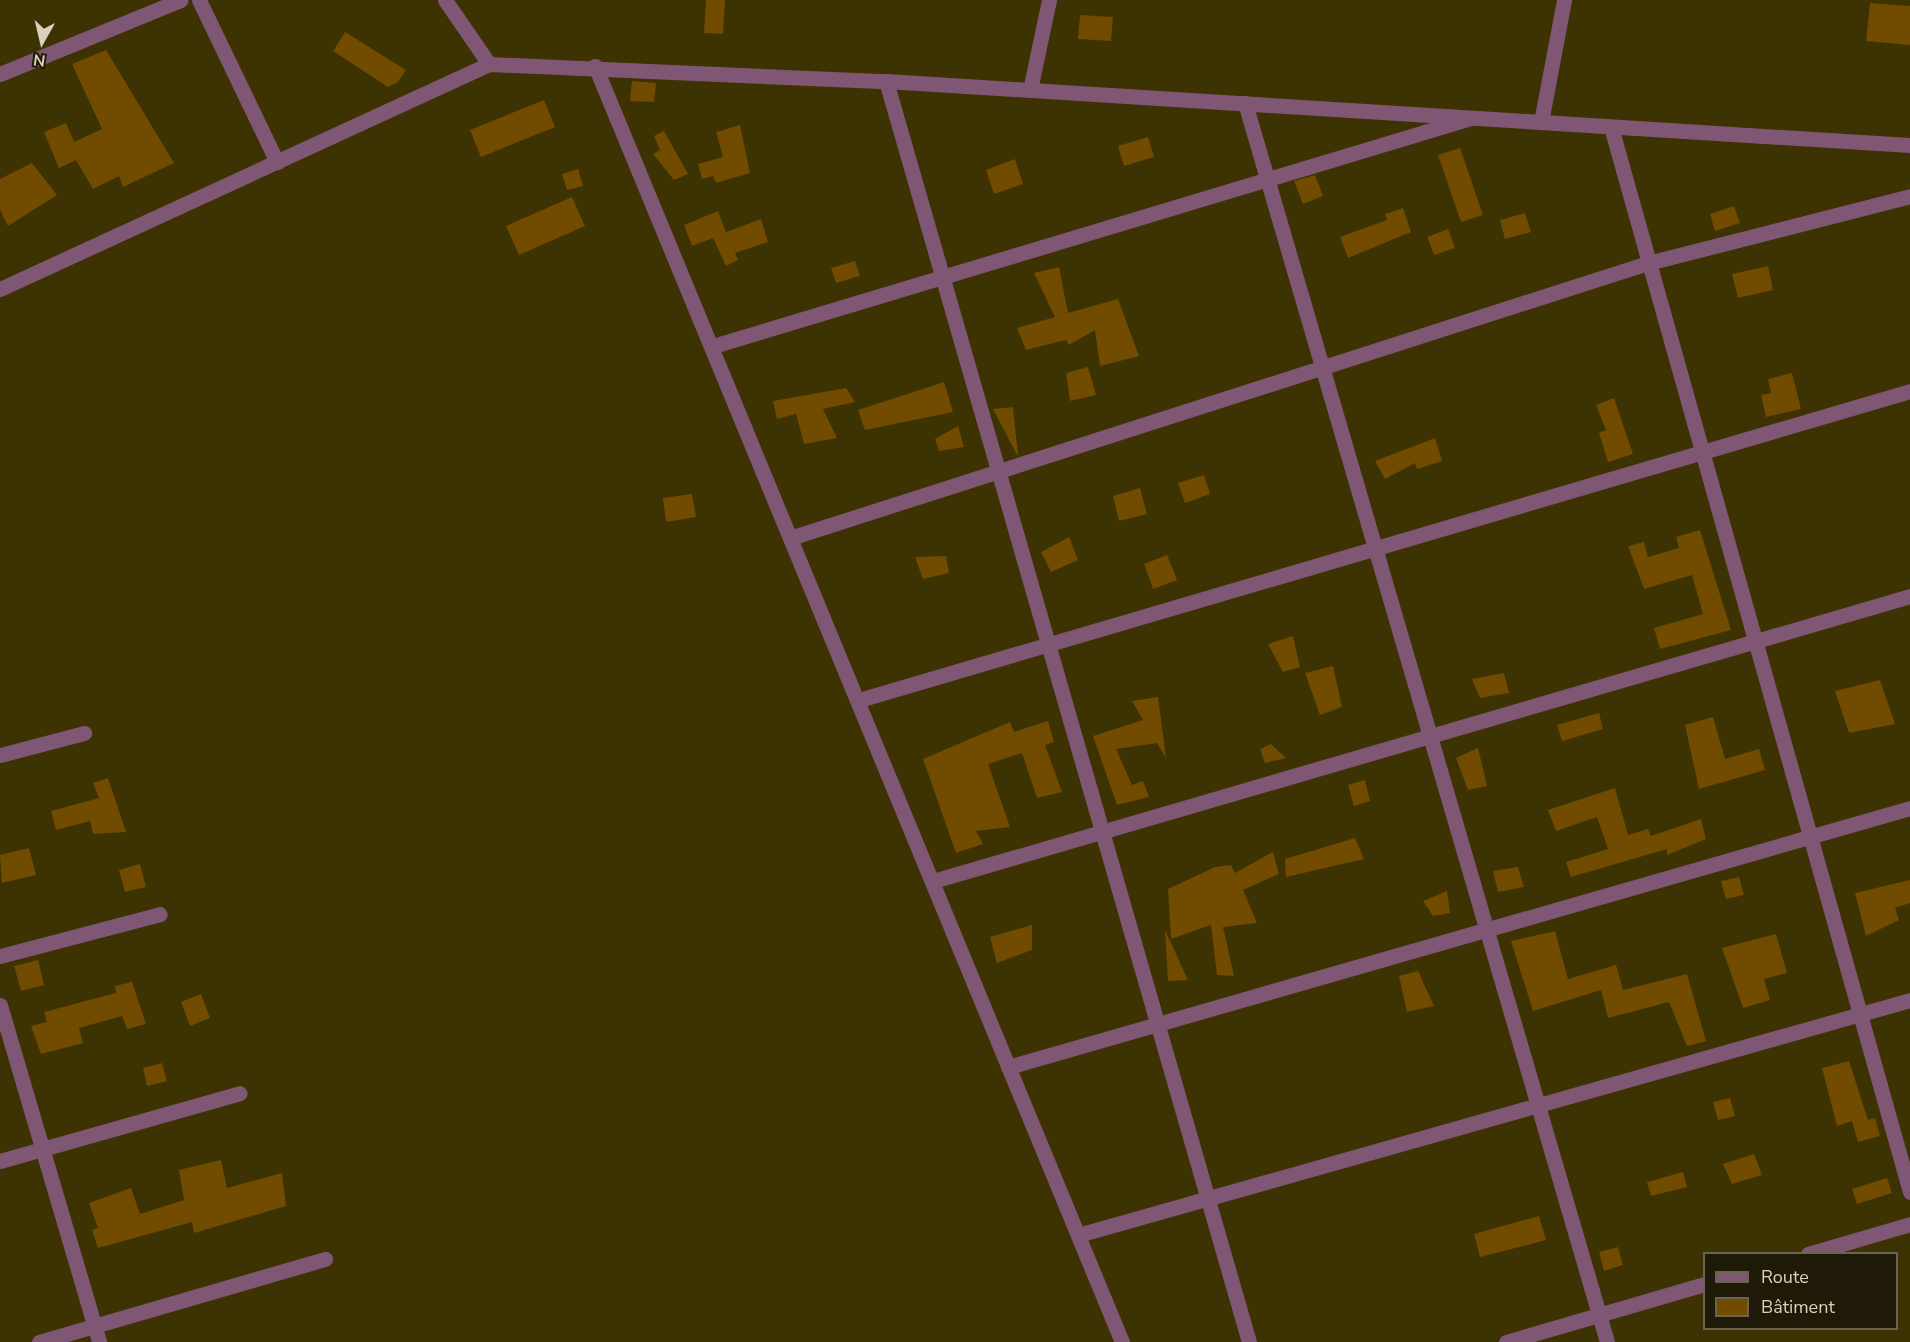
<!DOCTYPE html>
<meta charset="utf-8">
<style>
body{margin:0}
#map{position:relative;width:1910px;height:1342px;overflow:hidden;background:#3c3202;font-family:"Nunito Sans",sans-serif}
div>[style]{position:absolute}
[style*='--x']{left:calc(var(--x)*1px);top:calc(var(--y)*1px);width:calc(var(--w)*1px);rotate:calc(var(--a)*1deg)}
.building>*{inset:0;background:#714b00}
.minor>*{height:15px;margin:-7.5px;padding:0 7.5px;transform-origin:7.5px;border-radius:7.5px;background:#805675}
.tertiary>*{height:15px;margin:-7.5px;padding:0 7.5px;transform-origin:7.5px;border-radius:7.5px;background:#805675}
span{translate:-50% -50%;white-space:nowrap;text-align:center;line-height:1.15;-webkit-text-stroke:4.5px #1f1a08;paint-order:stroke}
.legend{position:absolute;left:1703px;top:1252px;width:195px;height:78px;box-sizing:border-box;background:#1f1a08;border:2px solid #696450;margin:0;padding:8px 10px;list-style:none;font-size:18px;color:#d8d2bb}
.legend li{display:flex;align-items:center;gap:12px;height:30px}
.legend b{width:30px;border:2px solid #696450}
.north{position:absolute;left:12px;top:12px;width:60px;height:60px;-webkit-text-stroke:4px #1f1a08;paint-order:stroke;rotate:188deg;font-size:16px;font-weight:700;line-height:24px;text-align:center;color:#d8d2bb}
.north::after{content:'';display:block;margin:auto;width:21px;height:27px;background:#d8d2bb;clip-path:polygon(50% 0,100% 100%,50% 72%,0 100%)}
</style>
<div id="map">
<div class="building">
<i style="clip-path:polygon(706px 0,725px 0,723px 34px,704px 33px)"></i>
<i style="clip-path:polygon(1870px 3px,1910px 6px,1910px 45px,1866px 41px)"></i>
<i style="clip-path:polygon(1080px 15px,1113px 17px,1111px 41px,1078px 39px)"></i>
<i style="clip-path:polygon(345px 32px,406px 70px,398px 82px,388px 87px,333px 51px)"></i>
<i style="clip-path:polygon(106px 50px,174px 163px,123px 187px,119px 176px,93px 189px,76px 160px,59px 168px,44px 132px,66px 123px,74px 142px,102px 129px,72px 64px)"></i>
<i style="clip-path:polygon(632px 81px,656px 83px,654px 102px,630px 101px)"></i>
<i style="clip-path:polygon(544px 100px,555px 127px,481px 157px,470px 130px)"></i>
<i style="clip-path:polygon(740px 125px,750px 173px,716px 183px,713px 176px,702px 179px,698px 164px,723px 157px,716px 132px)"></i>
<i style="clip-path:polygon(664px 131px,688px 174px,674px 180px,653px 154px,660px 150px,654px 136px)"></i>
<i style="clip-path:polygon(1148px 137px,1154px 157px,1124px 166px,1118px 146px)"></i>
<i style="clip-path:polygon(1460px 148px,1483px 215px,1461px 222px,1438px 155px)"></i>
<i style="clip-path:polygon(1015px 159px,1023px 184px,994px 194px,986px 170px)"></i>
<i style="clip-path:polygon(32px 163px,57px 195px,8px 226px,0 210px,0 179px)"></i>
<i style="clip-path:polygon(578px 169px,583px 186px,567px 190px,562px 174px)"></i>
<i style="clip-path:polygon(1315px 175px,1323px 196px,1303px 204px,1294px 181px)"></i>
<i style="clip-path:polygon(572px 197px,585px 226px,519px 255px,506px 226px)"></i>
<i style="clip-path:polygon(1734px 206px,1740px 223px,1715px 231px,1710px 214px)"></i>
<i style="clip-path:polygon(1403px 208px,1411px 232px,1348px 258px,1340px 237px,1387px 220px,1385px 214px)"></i>
<i style="clip-path:polygon(718px 211px,726px 232px,761px 219px,768px 242px,735px 253px,738px 260px,726px 266px,713px 238px,692px 246px,684px 225px)"></i>
<i style="clip-path:polygon(1525px 213px,1531px 232px,1505px 239px,1500px 220px)"></i>
<i style="clip-path:polygon(1448px 229px,1455px 248px,1434px 255px,1427px 237px)"></i>
<i style="clip-path:polygon(855px 261px,860px 276px,836px 283px,831px 268px)"></i>
<i style="clip-path:polygon(1768px 266px,1773px 290px,1738px 298px,1732px 274px)"></i>
<i style="clip-path:polygon(1059px 267px,1068px 313px,1118px 299px,1139px 356px,1100px 366px,1095px 330px,1069px 345px,1066px 340px,1026px 350px,1017px 328px,1055px 317px,1034px 273px)"></i>
<i style="clip-path:polygon(1088px 367px,1096px 395px,1070px 401px,1066px 373px)"></i>
<i style="clip-path:polygon(1792px 373px,1801px 409px,1766px 417px,1761px 395px,1771px 393px,1768px 379px)"></i>
<i style="clip-path:polygon(944px 382px,953px 412px,865px 430px,858px 410px)"></i>
<i style="clip-path:polygon(846px 388px,855px 402px,823px 409px,837px 438px,804px 444px,796px 414px,777px 419px,773px 401px)"></i>
<i style="clip-path:polygon(1614px 398px,1633px 454px,1608px 462px,1599px 433px,1606px 430px,1596px 405px)"></i>
<i style="clip-path:polygon(1013px 407px,1018px 455px,1017px 455px,993px 409px)"></i>
<i style="clip-path:polygon(958px 426px,964px 447px,939px 451px,935px 439px)"></i>
<i style="clip-path:polygon(1435px 438px,1442px 461px,1417px 469px,1415px 463px,1385px 479px,1375px 461px)"></i>
<i style="clip-path:polygon(1204px 475px,1210px 494px,1185px 503px,1178px 483px)"></i>
<i style="clip-path:polygon(1140px 488px,1147px 514px,1119px 521px,1113px 496px)"></i>
<i style="clip-path:polygon(692px 494px,696px 517px,666px 522px,663px 498px)"></i>
<i style="clip-path:polygon(1700px 530px,1731px 630px,1660px 649px,1654px 628px,1703px 614px,1692px 575px,1644px 589px,1628px 546px,1644px 542px,1648px 557px,1679px 548px,1676px 537px)"></i>
<i style="clip-path:polygon(1069px 537px,1078px 560px,1051px 572px,1041px 552px)"></i>
<i style="clip-path:polygon(1167px 555px,1177px 580px,1153px 589px,1144px 564px)"></i>
<i style="clip-path:polygon(946px 556px,949px 573px,923px 579px,915px 557px)"></i>
<i style="clip-path:polygon(1293px 636px,1300px 667px,1283px 672px,1268px 644px)"></i>
<i style="clip-path:polygon(1333px 666px,1342px 707px,1320px 715px,1305px 673px)"></i>
<i style="clip-path:polygon(1504px 673px,1509px 693px,1480px 698px,1472px 679px)"></i>
<i style="clip-path:polygon(1880px 680px,1895px 724px,1849px 733px,1835px 691px)"></i>
<i style="clip-path:polygon(1158px 697px,1166px 758px,1157px 743px,1116px 749px,1132px 785px,1143px 781px,1149px 797px,1117px 805px,1093px 736px,1143px 720px,1132px 701px)"></i>
<i style="clip-path:polygon(1599px 713px,1603px 729px,1562px 741px,1557px 725px)"></i>
<i style="clip-path:polygon(1713px 717px,1725px 759px,1759px 749px,1765px 770px,1699px 789px,1685px 725px)"></i>
<i style="clip-path:polygon(1048px 721px,1054px 742px,1045px 745px,1062px 792px,1037px 798px,1022px 753px,988px 764px,1010px 827px,976px 831px,983px 844px,956px 853px,923px 759px,1010px 722px,1014px 732px)"></i>
<i style="clip-path:polygon(1271px 744px,1286px 758px,1265px 763px,1260px 749px)"></i>
<i style="clip-path:polygon(1478px 748px,1487px 786px,1468px 790px,1456px 758px)"></i>
<i style="clip-path:polygon(108px 778px,126px 832px,93px 834px,90px 821px,56px 830px,51px 811px,99px 798px,93px 783px)"></i>
<i style="clip-path:polygon(1365px 780px,1370px 801px,1354px 806px,1348px 785px)"></i>
<i style="clip-path:polygon(1615px 788px,1628px 835px,1648px 829px,1651px 836px,1701px 819px,1706px 839px,1667px 855px,1667px 849px,1571px 877px,1566px 862px,1608px 849px,1597px 817px,1556px 831px,1548px 810px)"></i>
<i style="clip-path:polygon(1355px 838px,1364px 859px,1286px 877px,1285px 859px)"></i>
<i style="clip-path:polygon(29px 848px,36px 875px,2px 883px,0 855px)"></i>
<i style="clip-path:polygon(1273px 852px,1279px 874px,1243px 890px,1257px 923px,1223px 927px,1234px 976px,1217px 975px,1211px 925px,1171px 939px,1168px 889px,1215px 867px,1231px 865px,1235px 873px)"></i>
<i style="clip-path:polygon(140px 864px,146px 887px,125px 892px,119px 870px)"></i>
<i style="clip-path:polygon(1518px 867px,1524px 887px,1498px 892px,1493px 871px)"></i>
<i style="clip-path:polygon(1739px 877px,1744px 895px,1726px 899px,1721px 881px)"></i>
<i style="clip-path:polygon(1910px 880px,1910px 903px,1895px 908px,1899px 920px,1866px 936px,1855px 893px)"></i>
<i style="clip-path:polygon(1447px 891px,1450px 913px,1433px 916px,1423px 901px)"></i>
<i style="clip-path:polygon(1032px 925px,1032px 950px,997px 963px,990px 937px)"></i>
<i style="clip-path:polygon(1165px 930px,1188px 980px,1168px 981px)"></i>
<i style="clip-path:polygon(1555px 931px,1568px 979px,1616px 965px,1623px 990px,1687px 974px,1706px 1041px,1687px 1046px,1669px 1002px,1608px 1018px,1601px 990px,1533px 1011px,1511px 941px)"></i>
<i style="clip-path:polygon(1776px 934px,1787px 973px,1764px 979px,1770px 1000px,1743px 1008px,1722px 948px)"></i>
<i style="clip-path:polygon(38px 960px,44px 985px,21px 991px,14px 966px)"></i>
<i style="clip-path:polygon(1418px 971px,1434px 1006px,1407px 1012px,1399px 976px)"></i>
<i style="clip-path:polygon(132px 982px,146px 1024px,127px 1029px,122px 1016px,79px 1028px,83px 1043px,41px 1054px,31px 1026px,47px 1022px,44px 1012px,116px 993px,115px 986px)"></i>
<i style="clip-path:polygon(201px 994px,210px 1018px,190px 1026px,181px 1002px)"></i>
<i style="clip-path:polygon(1849px 1061px,1868px 1120px,1875px 1118px,1880px 1136px,1858px 1142px,1852px 1121px,1837px 1126px,1822px 1068px)"></i>
<i style="clip-path:polygon(162px 1063px,167px 1081px,147px 1086px,143px 1068px)"></i>
<i style="clip-path:polygon(1730px 1098px,1735px 1116px,1718px 1120px,1713px 1102px)"></i>
<i style="clip-path:polygon(1754px 1154px,1762px 1175px,1732px 1184px,1723px 1164px)"></i>
<i style="clip-path:polygon(221px 1160px,227px 1188px,282px 1173px,286px 1206px,194px 1233px,192px 1222px,98px 1248px,92px 1230px,98px 1228px,89px 1203px,131px 1188px,140px 1214px,184px 1200px,179px 1170px)"></i>
<i style="clip-path:polygon(1683px 1172px,1687px 1187px,1651px 1196px,1647px 1182px)"></i>
<i style="clip-path:polygon(1887px 1178px,1892px 1193px,1857px 1204px,1852px 1189px)"></i>
<i style="clip-path:polygon(1539px 1216px,1546px 1240px,1480px 1257px,1474px 1234px)"></i>
<i style="clip-path:polygon(1618px 1247px,1623px 1265px,1604px 1271px,1599px 1252px)"></i>
</div>
<div class="minor">
<i style="--x:199;--y:0;--w:180;--a:64.3"></i>
<i style="--x:445;--y:0;--w:78;--a:55.5"></i>
<i style="--x:595;--y:66;--w:1381;--a:67.56"></i>
<i style="--x:0;--y:74;--w:195;--a:-22.3"></i>
<i style="--x:886;--y:81;--w:1312;--a:73.94"></i>
<i style="--x:1030;--y:90;--w:92;--a:-78.1"></i>
<i style="--x:1245;--y:103;--w:1291;--a:73.71"></i>
<i style="--x:1541;--y:122;--w:124;--a:-79.3"></i>
<i style="--x:1611;--y:127;--w:1106;--a:74.32"></i>
<i style="--x:713;--y:346;--w:792;--a:-16.74"></i>
<i style="--x:793;--y:537;--w:898;--a:-17.77"></i>
<i style="--x:1648;--y:263;--w:270;--a:-14.3"></i>
<i style="--x:859;--y:700;--w:1095;--a:-16.38"></i>
<i style="--x:0;--y:755;--w:87;--a:-14.7"></i>
<i style="--x:933;--y:881;--w:1018;--a:-16.26"></i>
<i style="--x:0;--y:956;--w:165;--a:-14.7"></i>
<i style="--x:0;--y:1005;--w:351;--a:73.6"></i>
<i style="--x:1008;--y:1067;--w:938;--a:-16.02"></i>
<i style="--x:0;--y:1161;--w:249;--a:-15.8"></i>
<i style="--x:1078;--y:1235;--w:865;--a:-15.77"></i>
<i style="--x:1808;--y:1254;--w:106;--a:-16.4"></i>
<i style="--x:39;--y:1342;--w:298;--a:-16.2"></i>
<i style="--x:1506;--y:1342;--w:206;--a:-16.3"></i>
</div>
<div class="tertiary">
<i style="--x:0;--y:289;--w:538;--a:-24.71"></i>
<i style="--x:489;--y:64;--w:397;--a:2.5"></i>
<i style="--x:886;--y:81;--w:1026;--a:3.58"></i>
</div>
<ul class="legend">
<li><b style="height:8px;background:#805675"></b>Route</li>
<li><b style="height:16px;background:#714b00"></b>Bâtiment</li>
</ul>
<div class="north">N</div>
</div>
